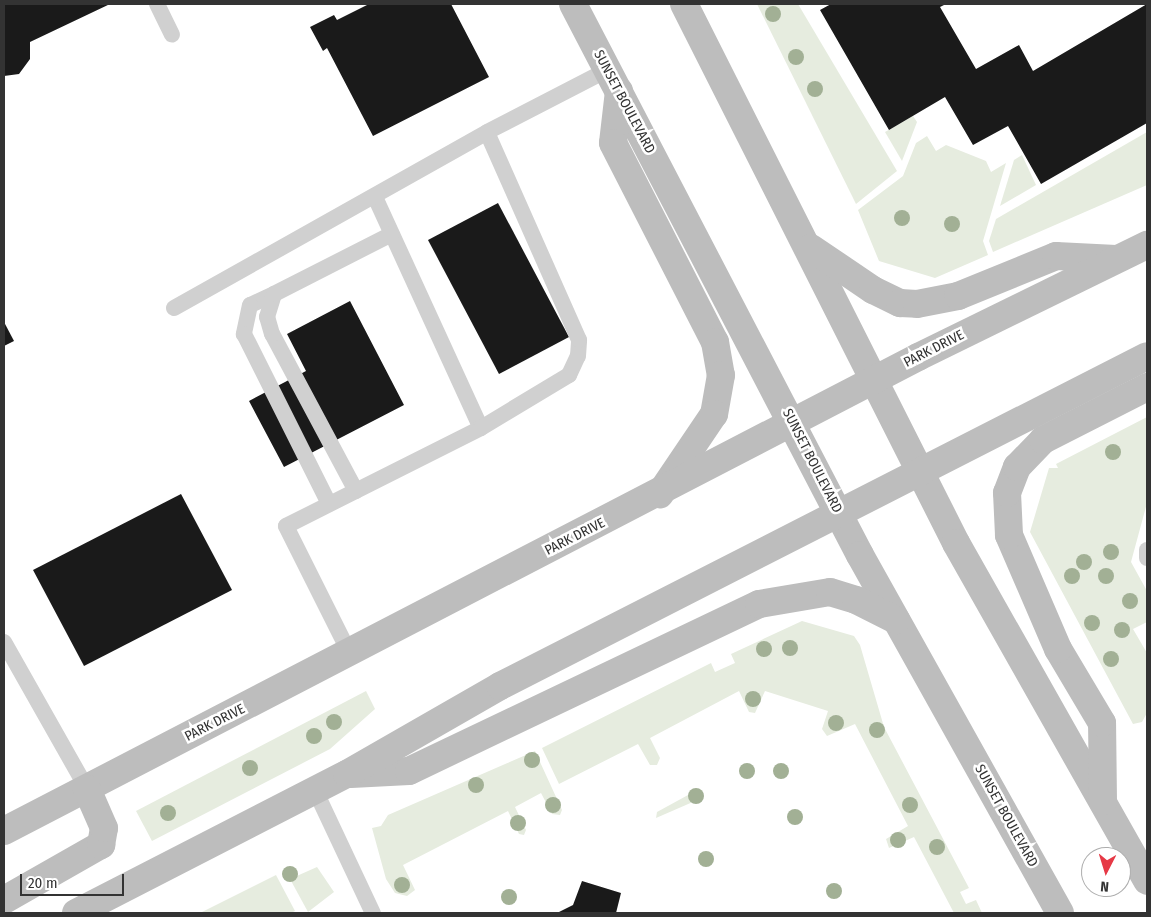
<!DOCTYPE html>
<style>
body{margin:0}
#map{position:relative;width:1151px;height:917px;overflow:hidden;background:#fff;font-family:"Fira Sans Condensed",sans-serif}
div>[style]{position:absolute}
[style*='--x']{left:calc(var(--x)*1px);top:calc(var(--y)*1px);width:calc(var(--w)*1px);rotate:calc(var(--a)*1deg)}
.green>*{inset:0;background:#e6ecdf}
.building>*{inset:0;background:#1a1a1a}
.lane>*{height:16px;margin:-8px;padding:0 8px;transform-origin:8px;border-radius:8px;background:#d0d0d0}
.secondary>*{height:28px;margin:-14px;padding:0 14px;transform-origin:14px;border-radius:14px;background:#bdbdbd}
.trees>*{width:16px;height:16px;margin:-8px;border-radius:50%;background:#a2b095}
span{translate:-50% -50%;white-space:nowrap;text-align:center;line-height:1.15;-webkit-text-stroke:5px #fff;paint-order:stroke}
.street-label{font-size:14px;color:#333}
.frame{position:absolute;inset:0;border:5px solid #333;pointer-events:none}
.north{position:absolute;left:1081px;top:847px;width:50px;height:50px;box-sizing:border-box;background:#fff;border:1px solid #adadad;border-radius:50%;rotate:185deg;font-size:14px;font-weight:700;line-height:20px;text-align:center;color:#333}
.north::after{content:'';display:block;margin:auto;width:18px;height:22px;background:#e63946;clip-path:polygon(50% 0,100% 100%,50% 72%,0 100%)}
.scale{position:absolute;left:20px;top:874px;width:104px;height:22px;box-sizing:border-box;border:2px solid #333;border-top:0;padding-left:6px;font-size:15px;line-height:18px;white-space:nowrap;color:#333;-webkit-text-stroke:4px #fff;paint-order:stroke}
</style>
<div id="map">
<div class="green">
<i style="clip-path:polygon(757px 4px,798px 4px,897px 171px,856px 204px)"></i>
<i style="clip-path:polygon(913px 116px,917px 122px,902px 161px,885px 132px)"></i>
<i style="clip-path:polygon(1147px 132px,1147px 185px,993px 252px,989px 241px,996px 219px)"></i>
<i style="clip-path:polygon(927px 136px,936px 151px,946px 145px,986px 161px,991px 172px,1006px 163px,983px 241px,988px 255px,935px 278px,879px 261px,858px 210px,903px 176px,916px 143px)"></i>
<i style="clip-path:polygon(1022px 155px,1036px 185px,1000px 206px,1014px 160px)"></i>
<i style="clip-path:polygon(1147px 417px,1147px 503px,1131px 562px,1147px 591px,1147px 622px,1133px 629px,1147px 653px,1147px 713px,1142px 722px,1133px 724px,1030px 532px,1049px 468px,1058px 468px,1056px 464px)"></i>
<i style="clip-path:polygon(802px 621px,854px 636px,860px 645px,884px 727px,969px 888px,960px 892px,966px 904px,976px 900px,982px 913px,954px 913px,914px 837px,889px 848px,886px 839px,908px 826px,855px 724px,827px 736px,822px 729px,828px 711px,765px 691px,755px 713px,749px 712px,739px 691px,650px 738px,660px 758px,657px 765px,650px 765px,638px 744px,559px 784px,542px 748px,711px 663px,715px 672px,735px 663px,731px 654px)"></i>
<i style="clip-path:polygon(366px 691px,375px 709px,330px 749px,152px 841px,136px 811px)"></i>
<i style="clip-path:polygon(535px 751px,562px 810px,560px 815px,552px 814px,541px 793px,515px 807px,526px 830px,524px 835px,519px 834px,508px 811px,403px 865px,415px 890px,407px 896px,395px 893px,386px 879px,372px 828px,381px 826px,388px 815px)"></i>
<i style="clip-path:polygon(699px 789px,703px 792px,702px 798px,656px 818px,657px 812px)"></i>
<i style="clip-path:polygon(317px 867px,334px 892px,308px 912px,290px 879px)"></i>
<i style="clip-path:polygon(276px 875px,295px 911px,291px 913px,200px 913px)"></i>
</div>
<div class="building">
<i style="clip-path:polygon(4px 4px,110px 4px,30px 42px,30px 59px,19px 74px,4px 76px)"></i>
<i style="clip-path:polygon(369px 4px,451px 4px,489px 77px,373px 136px,327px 48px,323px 51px,310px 27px,334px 15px,337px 20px)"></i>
<i style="clip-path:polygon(831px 4px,946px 4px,940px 7px,976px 69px,1019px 45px,1033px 71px,1147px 4px,1147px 123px,1041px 184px,1008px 126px,973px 145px,945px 97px,889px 130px,820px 10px)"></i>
<i style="clip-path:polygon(498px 203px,569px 337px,499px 374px,428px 240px)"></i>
<i style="clip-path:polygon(350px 301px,404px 405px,284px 467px,249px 401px,306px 371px,287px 334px)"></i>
<i style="clip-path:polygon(4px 322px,14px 341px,4px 346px)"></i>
<i style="clip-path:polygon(181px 494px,232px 590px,84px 666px,33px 570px)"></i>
<i style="clip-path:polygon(582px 881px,621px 893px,616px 913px,557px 913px,573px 905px)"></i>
</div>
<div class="lane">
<i style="--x:157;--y:4;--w:34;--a:64"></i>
<i style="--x:375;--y:197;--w:254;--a:65.4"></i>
<i style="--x:274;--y:294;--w:26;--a:155"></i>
<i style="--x:250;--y:305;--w:30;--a:102"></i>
<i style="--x:244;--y:334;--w:190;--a:63.4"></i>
<i style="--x:174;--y:308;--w:359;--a:-29.3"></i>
<i style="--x:487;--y:132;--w:135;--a:-27.3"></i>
<i style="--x:356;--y:491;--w:178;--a:-118.1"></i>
<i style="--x:272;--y:334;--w:18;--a:-106"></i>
<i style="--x:267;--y:317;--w:24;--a:-73"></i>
<i style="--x:274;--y:294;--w:132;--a:-27"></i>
<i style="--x:1147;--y:550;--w:8;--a:90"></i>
<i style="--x:4;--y:642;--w:169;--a:60.5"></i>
<i style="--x:350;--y:654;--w:143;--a:-116.6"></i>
<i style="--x:286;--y:526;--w:218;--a:-26.7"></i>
<i style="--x:481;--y:428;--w:103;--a:-31.1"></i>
<i style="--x:569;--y:375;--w:21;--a:-65"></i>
<i style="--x:578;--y:356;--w:16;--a:-86"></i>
<i style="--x:579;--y:340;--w:227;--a:-113.9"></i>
<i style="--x:315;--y:790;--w:136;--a:64.8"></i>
</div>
<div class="secondary">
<i style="--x:573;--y:4;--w:621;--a:62.49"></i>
<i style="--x:860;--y:555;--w:410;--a:60.8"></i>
<i style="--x:684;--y:4;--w:604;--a:63.22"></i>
<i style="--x:956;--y:543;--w:388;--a:60.5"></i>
<i style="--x:619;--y:91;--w:52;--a:96.6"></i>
<i style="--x:613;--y:143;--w:224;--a:62.9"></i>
<i style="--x:715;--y:342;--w:34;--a:80"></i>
<i style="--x:721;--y:375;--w:40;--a:100"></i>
<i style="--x:714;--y:414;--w:97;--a:124"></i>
<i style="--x:811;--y:248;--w:75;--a:34.1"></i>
<i style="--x:873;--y:290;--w:30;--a:26"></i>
<i style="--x:900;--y:303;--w:17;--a:3"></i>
<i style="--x:917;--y:304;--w:42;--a:-11"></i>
<i style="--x:958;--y:296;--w:106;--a:-22.2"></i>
<i style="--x:1056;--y:256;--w:60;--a:2.9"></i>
<i style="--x:351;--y:774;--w:58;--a:-3"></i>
<i style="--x:409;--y:771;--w:388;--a:-25.5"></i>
<i style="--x:759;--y:604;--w:72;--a:-9.6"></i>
<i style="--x:830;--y:592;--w:27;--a:17"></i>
<i style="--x:856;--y:600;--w:45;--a:26.6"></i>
<i style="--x:1103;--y:801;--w:78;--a:-90.7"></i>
<i style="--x:1102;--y:723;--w:86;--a:-120.7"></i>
<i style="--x:1058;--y:649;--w:124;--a:-113.3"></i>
<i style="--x:1009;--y:535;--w:42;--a:-92.7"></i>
<i style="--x:1007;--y:493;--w:28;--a:-69"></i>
<i style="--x:1017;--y:467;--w:37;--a:-46"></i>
<i style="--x:1043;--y:440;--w:117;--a:-27"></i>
<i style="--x:4;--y:831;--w:1030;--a:-27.41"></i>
<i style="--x:918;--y:357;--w:255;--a:-26.1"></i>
<i style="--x:4;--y:900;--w:112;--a:-29.6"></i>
<i style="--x:101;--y:845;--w:17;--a:-80"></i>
<i style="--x:104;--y:828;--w:43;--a:-113.6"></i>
<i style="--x:76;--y:913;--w:305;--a:-27.2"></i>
<i style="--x:347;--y:774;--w:177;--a:-29.9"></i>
<i style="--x:500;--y:686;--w:726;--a:-27.02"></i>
</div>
<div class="trees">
<i style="left:773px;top:14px"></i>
<i style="left:796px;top:57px"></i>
<i style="left:815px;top:89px"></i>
<i style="left:902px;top:218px"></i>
<i style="left:952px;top:224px"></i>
<i style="left:1113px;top:452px"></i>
<i style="left:1111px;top:552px"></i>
<i style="left:1084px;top:562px"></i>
<i style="left:1072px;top:576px"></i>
<i style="left:1106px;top:576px"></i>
<i style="left:1130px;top:601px"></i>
<i style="left:1092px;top:623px"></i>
<i style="left:1122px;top:630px"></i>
<i style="left:790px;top:648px"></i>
<i style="left:764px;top:649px"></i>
<i style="left:1111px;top:659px"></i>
<i style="left:753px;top:699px"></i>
<i style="left:334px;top:722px"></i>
<i style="left:836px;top:723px"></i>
<i style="left:877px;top:730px"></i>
<i style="left:314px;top:736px"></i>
<i style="left:532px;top:760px"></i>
<i style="left:250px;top:768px"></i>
<i style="left:747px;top:771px"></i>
<i style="left:781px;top:771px"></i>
<i style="left:476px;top:785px"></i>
<i style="left:696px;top:796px"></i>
<i style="left:553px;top:805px"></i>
<i style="left:910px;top:805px"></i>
<i style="left:168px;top:813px"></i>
<i style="left:795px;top:817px"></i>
<i style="left:518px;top:823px"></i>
<i style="left:898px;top:840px"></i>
<i style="left:937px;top:847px"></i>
<i style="left:706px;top:859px"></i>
<i style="left:290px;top:874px"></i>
<i style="left:402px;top:885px"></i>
<i style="left:834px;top:891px"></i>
<i style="left:509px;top:897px"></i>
</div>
<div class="street-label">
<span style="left:624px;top:102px;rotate:62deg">SUNSET BOULEVARD</span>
<span style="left:934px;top:349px;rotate:-27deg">PARK DRIVE</span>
<span style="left:812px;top:461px;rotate:63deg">SUNSET BOULEVARD</span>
<span style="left:575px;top:537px;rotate:-27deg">PARK DRIVE</span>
<span style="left:215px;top:723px;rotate:-27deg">PARK DRIVE</span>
<span style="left:1006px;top:816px;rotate:61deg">SUNSET BOULEVARD</span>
</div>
<div class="frame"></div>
<div class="north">N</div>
<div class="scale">20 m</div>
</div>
